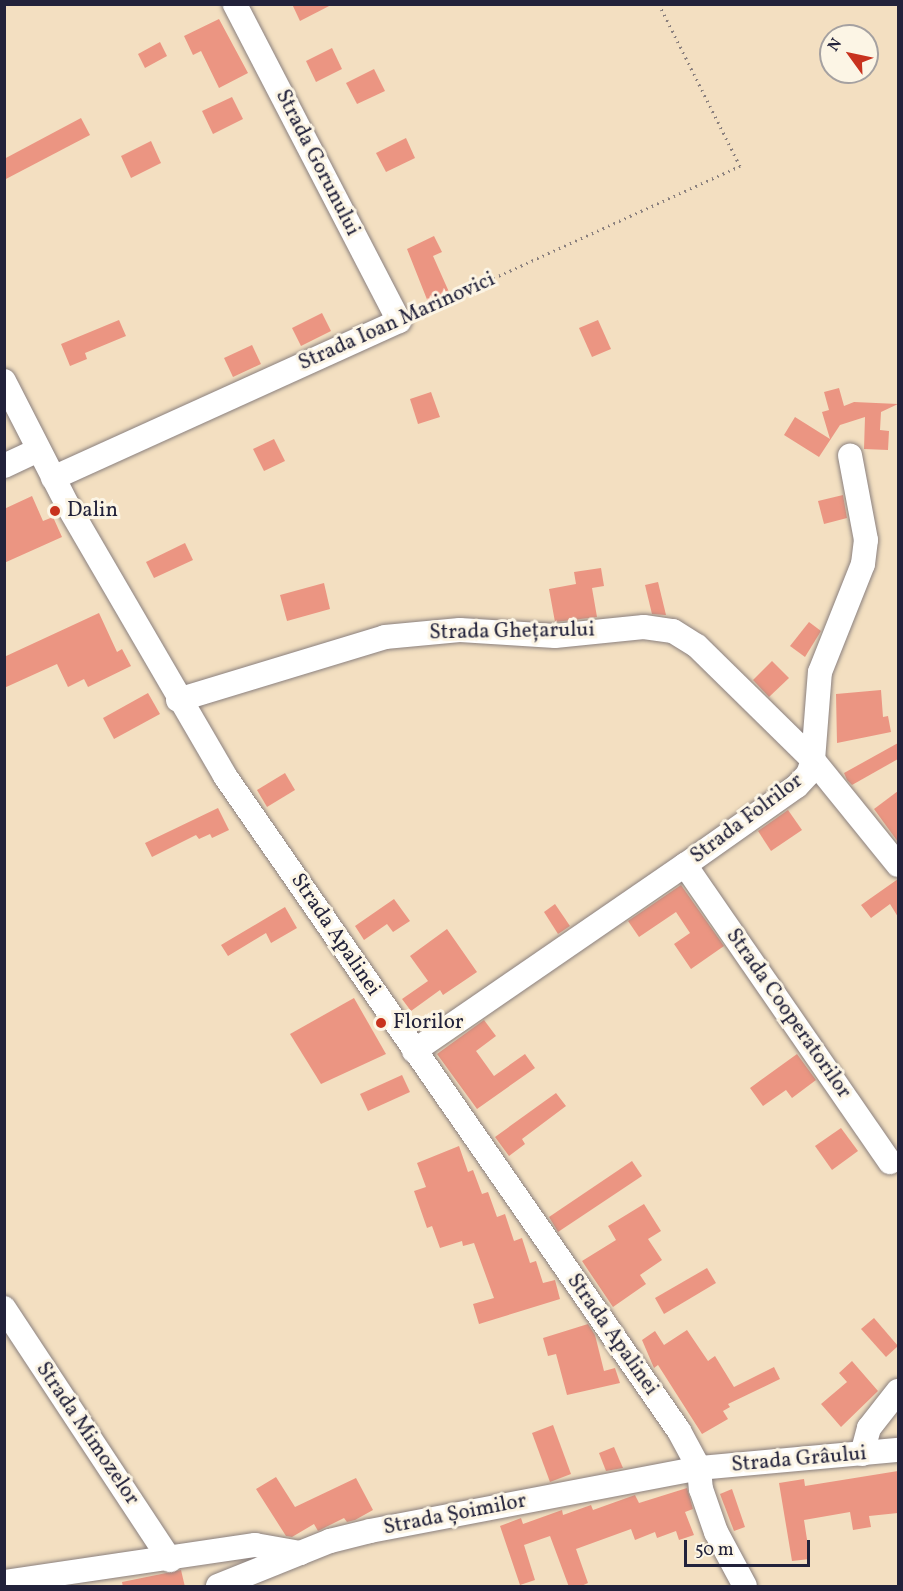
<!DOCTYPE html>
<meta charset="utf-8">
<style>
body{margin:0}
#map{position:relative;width:903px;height:1591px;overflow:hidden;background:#f3dfc1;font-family:Vollkorn,serif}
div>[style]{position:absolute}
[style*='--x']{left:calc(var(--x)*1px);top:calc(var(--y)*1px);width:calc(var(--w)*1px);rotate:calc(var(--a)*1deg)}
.building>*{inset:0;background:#eb9582}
.path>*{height:3px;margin-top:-1.5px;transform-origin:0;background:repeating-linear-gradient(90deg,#8a807e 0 1.5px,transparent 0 6px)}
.roads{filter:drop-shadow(0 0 2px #8a807e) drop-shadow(0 0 2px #8a807e)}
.minor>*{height:24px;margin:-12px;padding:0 12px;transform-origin:12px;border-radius:12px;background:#fff}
.dots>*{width:16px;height:16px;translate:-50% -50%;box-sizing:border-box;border:3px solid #fcf5e5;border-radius:50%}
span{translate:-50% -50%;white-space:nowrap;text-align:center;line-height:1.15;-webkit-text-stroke:6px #fcf5e5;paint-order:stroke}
.street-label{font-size:21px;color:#22223b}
.poi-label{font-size:21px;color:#22223b}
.left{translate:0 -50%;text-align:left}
.frame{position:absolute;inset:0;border:6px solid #22223b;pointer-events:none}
.north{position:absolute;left:819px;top:24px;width:60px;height:60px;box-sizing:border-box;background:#fcf5e5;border:2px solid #a5a1a1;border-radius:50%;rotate:303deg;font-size:16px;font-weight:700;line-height:24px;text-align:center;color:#22223b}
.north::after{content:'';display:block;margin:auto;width:21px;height:27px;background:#c8321e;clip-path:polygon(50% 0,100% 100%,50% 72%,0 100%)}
.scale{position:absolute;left:684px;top:1540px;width:126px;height:27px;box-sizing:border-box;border:3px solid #22223b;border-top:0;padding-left:8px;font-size:18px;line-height:21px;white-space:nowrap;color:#22223b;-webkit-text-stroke:4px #fcf5e5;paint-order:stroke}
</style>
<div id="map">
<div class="building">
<i style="clip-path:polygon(292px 4px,333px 4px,300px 21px)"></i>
<i style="clip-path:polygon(219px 19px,248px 73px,219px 88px,201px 51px,193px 55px,184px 36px)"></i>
<i style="clip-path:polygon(160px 42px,167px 56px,145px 68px,138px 54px)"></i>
<i style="clip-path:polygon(332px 48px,342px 69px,316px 82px,306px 61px)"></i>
<i style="clip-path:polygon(374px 69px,385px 91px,357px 104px,346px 83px)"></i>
<i style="clip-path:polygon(232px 97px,243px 119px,213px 134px,202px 111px)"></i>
<i style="clip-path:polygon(81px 118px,90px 135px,4px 180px,4px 159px)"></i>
<i style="clip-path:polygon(406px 138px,415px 158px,386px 172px,376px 153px)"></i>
<i style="clip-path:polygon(151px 141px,161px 163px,131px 178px,121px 156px)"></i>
<i style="clip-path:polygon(434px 236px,442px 252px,433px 256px,449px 292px,428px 302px,407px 249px)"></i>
<i style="clip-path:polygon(322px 313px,331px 331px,301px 346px,292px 328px)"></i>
<i style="clip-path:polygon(119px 320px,126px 336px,85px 353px,87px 359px,70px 366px,61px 344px)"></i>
<i style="clip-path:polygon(598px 320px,611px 349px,592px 357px,579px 328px)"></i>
<i style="clip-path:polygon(252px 345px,261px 364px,233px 377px,224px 358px)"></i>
<i style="clip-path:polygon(839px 388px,844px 406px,854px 402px,898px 404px,881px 412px,880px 430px,889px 431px,888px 450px,864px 449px,865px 417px,840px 425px,819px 457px,784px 435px,795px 417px,830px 439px,822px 412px,829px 410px,824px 392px)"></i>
<i style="clip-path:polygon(431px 392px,440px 417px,418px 424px,410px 399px)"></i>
<i style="clip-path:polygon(274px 439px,285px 461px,264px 471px,253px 449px)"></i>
<i style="clip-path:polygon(843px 495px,847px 518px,824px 524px,818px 501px)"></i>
<i style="clip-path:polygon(32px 496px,43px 521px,53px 517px,62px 537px,4px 563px,4px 509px)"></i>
<i style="clip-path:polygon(185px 543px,193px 560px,154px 578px,146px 562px)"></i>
<i style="clip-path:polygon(601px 568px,604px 586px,592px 588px,597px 617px,555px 622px,549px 589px,576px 584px,574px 572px)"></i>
<i style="clip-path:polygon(658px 582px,666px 615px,665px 615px,652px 614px,645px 585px)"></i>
<i style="clip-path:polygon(324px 583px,330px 609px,287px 621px,280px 595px)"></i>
<i style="clip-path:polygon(99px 613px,117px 652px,122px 649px,131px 666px,88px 687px,84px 679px,68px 687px,57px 664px,4px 688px,4px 657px)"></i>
<i style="clip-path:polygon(809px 622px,821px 631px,805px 657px,790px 646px)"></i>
<i style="clip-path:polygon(772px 661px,789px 678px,769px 697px,753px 680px)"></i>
<i style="clip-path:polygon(881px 690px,883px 717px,888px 716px,891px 732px,837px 743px,836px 694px)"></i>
<i style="clip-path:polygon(148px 693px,160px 714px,114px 739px,103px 718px)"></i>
<i style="clip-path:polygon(898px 743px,898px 759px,852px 785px,847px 780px,844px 773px)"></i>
<i style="clip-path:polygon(285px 773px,295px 790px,267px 807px,257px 790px)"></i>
<i style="clip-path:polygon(898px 791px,898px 842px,874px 809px)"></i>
<i style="clip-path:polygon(218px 808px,229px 830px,212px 838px,210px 834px,199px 839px,196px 835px,152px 857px,145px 843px)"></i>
<i style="clip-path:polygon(788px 810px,802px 830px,771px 851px,758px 831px)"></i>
<i style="clip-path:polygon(898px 879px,898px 917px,890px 904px,871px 918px,861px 905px)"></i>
<i style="clip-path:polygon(681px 885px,724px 946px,691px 969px,674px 944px,690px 933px,676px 912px,639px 937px,628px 921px)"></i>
<i style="clip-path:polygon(394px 899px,410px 921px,393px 932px,387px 924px,364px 940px,355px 926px)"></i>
<i style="clip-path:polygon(555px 904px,570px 926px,558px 934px,544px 912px)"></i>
<i style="clip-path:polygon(285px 907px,297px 928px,271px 943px,266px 933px,228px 956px,221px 945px)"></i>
<i style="clip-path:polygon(447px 929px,477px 972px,443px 995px,440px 990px,411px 1011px,402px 999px,428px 981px,410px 956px)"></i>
<i style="clip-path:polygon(354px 998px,386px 1054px,321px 1084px,290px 1034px)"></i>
<i style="clip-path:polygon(484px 1020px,496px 1036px,476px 1051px,494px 1076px,525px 1054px,535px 1068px,477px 1109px,437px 1054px)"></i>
<i style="clip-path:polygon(797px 1054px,816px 1080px,792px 1098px,786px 1090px,763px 1106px,750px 1088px)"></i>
<i style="clip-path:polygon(402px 1075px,410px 1092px,368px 1111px,360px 1094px)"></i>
<i style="clip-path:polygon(556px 1093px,566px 1106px,522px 1139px,525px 1144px,509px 1156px,495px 1137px)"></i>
<i style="clip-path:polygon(841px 1128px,858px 1151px,832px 1170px,815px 1146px)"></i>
<i style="clip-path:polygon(459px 1146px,468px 1172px,473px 1170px,482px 1194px,488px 1192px,497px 1217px,505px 1214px,514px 1241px,522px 1238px,530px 1263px,536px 1261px,543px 1283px,555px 1280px,560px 1299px,479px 1324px,473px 1304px,494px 1298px,474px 1243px,463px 1246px,462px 1241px,440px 1248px,432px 1226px,427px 1228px,414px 1191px,426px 1187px,417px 1163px)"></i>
<i style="clip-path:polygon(632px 1161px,642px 1176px,558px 1232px,549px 1217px)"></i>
<i style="clip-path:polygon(644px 1204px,661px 1231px,648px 1239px,662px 1260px,640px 1275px,646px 1284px,613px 1307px,582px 1261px,616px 1240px,608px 1226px)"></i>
<i style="clip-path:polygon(707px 1268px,716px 1283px,664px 1314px,655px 1298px)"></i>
<i style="clip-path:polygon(874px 1318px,898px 1346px,886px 1357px,861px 1329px)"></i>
<i style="clip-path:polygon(588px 1324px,595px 1335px,604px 1371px,615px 1368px,620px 1383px,567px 1395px,556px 1354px,548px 1356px,543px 1338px)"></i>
<i style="clip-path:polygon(687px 1330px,708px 1361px,715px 1356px,734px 1387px,774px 1367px,780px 1379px,728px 1404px,730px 1407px,723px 1411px,728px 1419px,702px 1434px,658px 1365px,654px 1368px,642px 1340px,655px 1331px,664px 1345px)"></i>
<i style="clip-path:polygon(852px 1361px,878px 1391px,841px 1427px,821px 1404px,847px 1382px,839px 1373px)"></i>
<i style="clip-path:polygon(553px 1425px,571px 1474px,550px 1482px,532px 1433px)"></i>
<i style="clip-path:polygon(614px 1447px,623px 1468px,606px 1471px,599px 1453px)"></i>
<i style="clip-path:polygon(898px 1471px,898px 1513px,869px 1516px,871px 1527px,853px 1530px,850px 1512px,804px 1520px,810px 1559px,792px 1561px,779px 1483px,804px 1479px,805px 1486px)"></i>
<i style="clip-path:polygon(276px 1477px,295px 1507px,356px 1478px,373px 1510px,355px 1520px,347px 1522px,344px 1518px,318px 1531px,314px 1524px,292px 1537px,286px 1536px,256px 1489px)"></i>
<i style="clip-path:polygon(687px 1488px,693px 1509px,685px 1512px,694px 1535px,679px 1540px,676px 1531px,657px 1538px,655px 1532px,635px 1540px,631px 1529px,576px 1549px,588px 1583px,579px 1587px,569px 1587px,550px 1536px,524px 1545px,535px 1580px,520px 1585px,500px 1526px,521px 1518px,523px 1524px,562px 1510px,563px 1515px,591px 1505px,593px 1510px,635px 1495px,639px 1503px)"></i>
<i style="clip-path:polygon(732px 1489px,745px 1527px,734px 1531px,720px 1494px)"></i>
<i style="clip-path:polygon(181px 1570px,185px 1587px,123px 1587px,122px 1582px)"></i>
</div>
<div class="path">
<i style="--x:417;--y:313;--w:355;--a:-24.5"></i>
<i style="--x:740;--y:166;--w:181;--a:-116.6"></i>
</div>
<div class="roads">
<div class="minor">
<i style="--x:4;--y:381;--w:140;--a:62.9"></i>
<i style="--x:68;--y:506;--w:312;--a:59.8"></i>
<i style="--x:225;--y:776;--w:797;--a:55.27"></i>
<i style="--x:679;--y:1431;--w:42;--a:61.6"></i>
<i style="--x:699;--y:1468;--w:21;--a:85"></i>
<i style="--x:701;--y:1489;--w:46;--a:70.8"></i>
<i style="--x:716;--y:1532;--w:61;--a:61.8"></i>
<i style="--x:4;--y:466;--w:38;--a:-25"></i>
<i style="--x:53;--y:478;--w:380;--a:-24.4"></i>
<i style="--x:399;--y:321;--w:357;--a:-117.4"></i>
<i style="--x:178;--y:700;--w:216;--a:-16.9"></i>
<i style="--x:385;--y:637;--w:75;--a:-5.3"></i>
<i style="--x:460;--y:630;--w:95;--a:3.6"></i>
<i style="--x:555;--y:636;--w:89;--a:-5.8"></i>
<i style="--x:644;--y:627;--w:29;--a:8"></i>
<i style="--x:673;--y:631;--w:28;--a:32"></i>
<i style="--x:697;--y:646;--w:163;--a:44.5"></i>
<i style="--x:813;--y:760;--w:135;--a:51"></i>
<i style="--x:685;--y:865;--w:361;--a:55.4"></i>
<i style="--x:414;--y:1051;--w:329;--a:-34.5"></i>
<i style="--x:685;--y:865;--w:137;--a:-35.2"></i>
<i style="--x:797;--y:786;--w:16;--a:-47"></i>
<i style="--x:808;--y:774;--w:15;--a:-70"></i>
<i style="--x:813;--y:760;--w:88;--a:-85.5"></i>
<i style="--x:820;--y:672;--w:116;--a:-68.3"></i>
<i style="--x:863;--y:564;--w:24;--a:-83"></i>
<i style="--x:866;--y:540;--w:86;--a:-100.7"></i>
<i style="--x:4;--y:1308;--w:302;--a:56.6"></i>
<i style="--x:862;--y:1454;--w:27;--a:-75"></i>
<i style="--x:869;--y:1428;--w:47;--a:-51.9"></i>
<i style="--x:4;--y:1582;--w:254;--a:-8.4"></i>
<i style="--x:255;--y:1545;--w:46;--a:10.1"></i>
<i style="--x:218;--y:1586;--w:121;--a:-21.9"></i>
<i style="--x:330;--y:1541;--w:41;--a:-14"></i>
<i style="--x:370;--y:1531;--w:335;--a:-10.8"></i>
<i style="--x:699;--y:1468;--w:200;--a:-5.2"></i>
</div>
</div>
<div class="dots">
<i style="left:55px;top:511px;background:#c8321e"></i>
<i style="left:381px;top:1023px;background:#c8321e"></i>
</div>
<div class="street-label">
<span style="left:317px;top:163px;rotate:63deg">Strada Gorunului</span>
<span style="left:397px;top:322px;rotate:-24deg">Strada Ioan Marinovici</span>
<span style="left:512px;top:632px;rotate:-1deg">Strada Ghețarului</span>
<span style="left:747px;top:819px;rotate:-37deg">Strada Folrilor</span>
<span style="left:335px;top:935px;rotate:56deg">Strada Apalinei</span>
<span style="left:788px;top:1014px;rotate:55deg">Strada Cooperatorilor</span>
<span style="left:612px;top:1335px;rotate:55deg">Strada Apalinei</span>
<span style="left:87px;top:1434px;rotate:56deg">Strada Mimozelor</span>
<span style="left:799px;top:1460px;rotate:-5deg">Strada Grâului</span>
<span style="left:455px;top:1515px;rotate:-11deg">Strada Șoimilor</span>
</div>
<div class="poi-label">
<span class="left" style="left:67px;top:511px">Dalin</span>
<span class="left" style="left:393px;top:1023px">Florilor</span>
</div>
<div class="frame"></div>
<div class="north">N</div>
<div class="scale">50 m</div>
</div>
